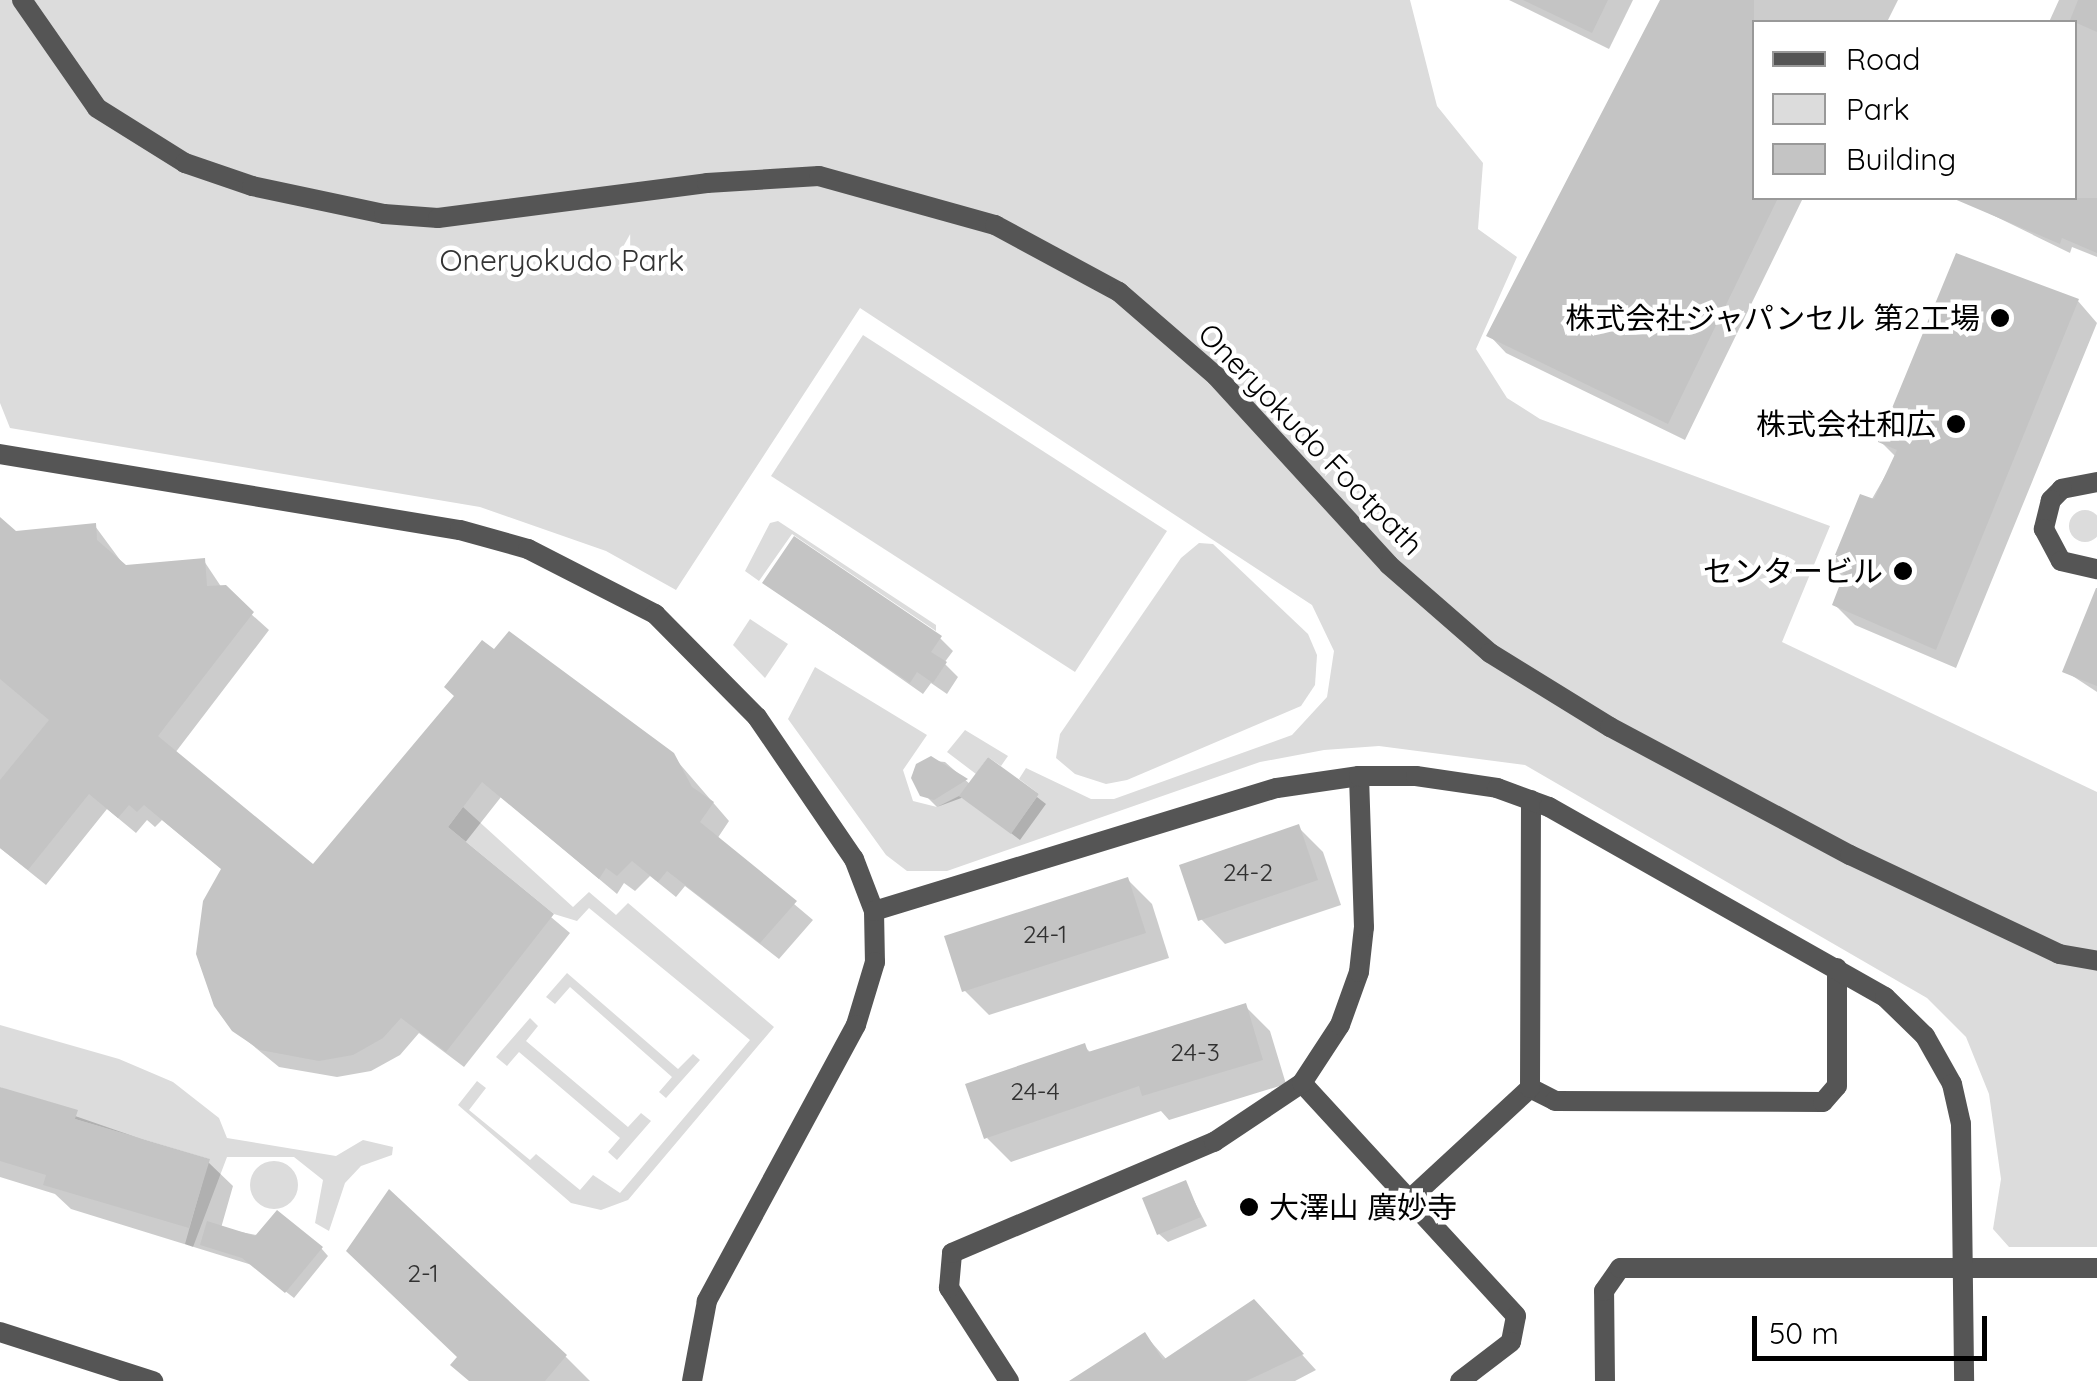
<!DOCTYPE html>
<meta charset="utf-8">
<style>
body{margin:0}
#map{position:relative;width:2097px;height:1381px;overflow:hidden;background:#fff;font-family:Quicksand,"Noto Sans JP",sans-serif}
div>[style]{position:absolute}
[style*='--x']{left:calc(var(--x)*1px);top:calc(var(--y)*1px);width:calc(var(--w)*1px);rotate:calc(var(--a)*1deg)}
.green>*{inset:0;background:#dcdcdc}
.round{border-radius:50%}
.shadow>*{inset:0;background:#0003}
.building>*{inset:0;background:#c4c4c4}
.pedestrian>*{height:20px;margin:-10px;padding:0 10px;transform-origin:10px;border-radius:10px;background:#555}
.minor>*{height:20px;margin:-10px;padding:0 10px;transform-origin:10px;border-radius:10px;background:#555}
.tertiary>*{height:20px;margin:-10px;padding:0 10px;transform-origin:10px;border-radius:10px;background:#555}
.dots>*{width:28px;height:28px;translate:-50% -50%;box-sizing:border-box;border:5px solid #fff;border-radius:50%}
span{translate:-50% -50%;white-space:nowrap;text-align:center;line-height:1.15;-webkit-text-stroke:9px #fff;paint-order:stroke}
.number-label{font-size:25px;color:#313131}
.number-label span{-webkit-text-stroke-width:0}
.park-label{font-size:30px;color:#333}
.poi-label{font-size:30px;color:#000}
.right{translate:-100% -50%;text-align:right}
.left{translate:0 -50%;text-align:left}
.street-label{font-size:30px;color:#000}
.legend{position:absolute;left:1752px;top:20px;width:325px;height:180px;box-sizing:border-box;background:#fff;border:2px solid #999;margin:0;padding:12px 18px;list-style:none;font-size:30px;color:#000}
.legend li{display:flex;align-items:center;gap:20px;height:50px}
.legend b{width:50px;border:2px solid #999}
.scale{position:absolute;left:1752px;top:1316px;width:235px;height:45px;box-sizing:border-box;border:5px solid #000;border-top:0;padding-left:12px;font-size:30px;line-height:35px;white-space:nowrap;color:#000;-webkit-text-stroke:8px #fff;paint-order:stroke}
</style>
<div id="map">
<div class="green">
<i style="clip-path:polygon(0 0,1410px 0,1437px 106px,1483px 163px,1478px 229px,1517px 257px,1476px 349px,1507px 398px,1540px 419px,1830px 526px,1782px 642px,2097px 792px,2097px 1247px,2009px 1247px,1993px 1229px,2001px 1179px,1989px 1094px,1966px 1037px,1927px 998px,1525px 765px,1379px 746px,1324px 750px,1260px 762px,947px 871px,907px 871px,886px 855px,788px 719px,815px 667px,927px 735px,903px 770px,913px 801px,937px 807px,959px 796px,1014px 829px,1039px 794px,1019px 779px,1026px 768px,1091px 799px,1114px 799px,1292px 735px,1327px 697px,1334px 651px,1312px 605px,860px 308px,676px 590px,606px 551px,480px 507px,10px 428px,0 403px)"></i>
<i style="clip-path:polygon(863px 335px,1167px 531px,1075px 672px,771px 476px)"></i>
<i class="round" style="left:2069px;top:510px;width:32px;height:32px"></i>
<i style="clip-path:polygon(778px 521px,936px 625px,936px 631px,792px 534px,759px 581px,745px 571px,770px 523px)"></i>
<i style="clip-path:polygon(1199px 543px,1213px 544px,1308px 634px,1317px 655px,1315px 685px,1301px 706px,1127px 780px,1106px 784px,1075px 774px,1056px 758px,1060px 734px,1181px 558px)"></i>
<i style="clip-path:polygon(750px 619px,788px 644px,765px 678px,733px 645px)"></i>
<i style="clip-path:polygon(965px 730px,1008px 756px,1001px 766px,988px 757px,976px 774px,947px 752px)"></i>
<i style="clip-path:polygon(463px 807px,573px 907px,589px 892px,616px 915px,628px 903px,774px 1027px,628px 1200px,601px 1210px,571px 1203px,458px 1105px,477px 1081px,486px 1088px,469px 1110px,530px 1160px,536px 1154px,580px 1190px,593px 1175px,620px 1193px,750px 1040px,589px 908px,577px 921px,554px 914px,448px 827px)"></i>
<i style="clip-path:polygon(567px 973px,678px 1069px,693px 1054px,700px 1060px,666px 1098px,659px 1092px,672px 1077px,570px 987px,555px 1004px,546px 997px)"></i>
<i style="clip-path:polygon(530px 1018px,538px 1026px,526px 1041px,628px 1127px,641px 1113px,651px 1121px,617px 1160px,608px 1152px,620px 1138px,519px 1052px,507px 1066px,496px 1057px)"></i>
<i style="clip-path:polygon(0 1025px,119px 1059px,173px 1082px,219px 1118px,227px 1138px,336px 1156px,363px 1140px,393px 1147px,392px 1155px,361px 1166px,345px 1183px,329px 1231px,315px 1223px,323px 1180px,294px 1157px,227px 1157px,193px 1247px,185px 1244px,209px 1159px,75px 1119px,0 1087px)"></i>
<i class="round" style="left:250px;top:1161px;width:48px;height:48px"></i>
</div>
<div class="shadow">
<i style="clip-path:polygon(1509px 0,1633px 0,1609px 49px)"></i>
<i style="clip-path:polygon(1663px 0,1898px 0,1887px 22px,1754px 22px,1754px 198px,1803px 198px,1685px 440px,1506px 353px,1489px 335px)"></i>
<i style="clip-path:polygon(2059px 0,2097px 0,2097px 257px,2072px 247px,2070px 253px,1970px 204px,1973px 198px,2074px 198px,2074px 22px,2049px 22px)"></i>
<i style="clip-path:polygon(2078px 301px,2097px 323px,1956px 668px,1855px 625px,1835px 605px,1845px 579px,1833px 567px,1896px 457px,1880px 441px)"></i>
<i style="clip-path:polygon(0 520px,15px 534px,95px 526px,126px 568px,204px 561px,222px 588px,269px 630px,175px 753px,313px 868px,457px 696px,672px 755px,729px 821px,717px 839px,813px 920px,779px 959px,685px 886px,676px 897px,650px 876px,635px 891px,624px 883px,617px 894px,501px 797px,464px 844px,570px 933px,464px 1067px,419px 1033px,400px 1055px,371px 1071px,337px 1077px,279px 1067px,234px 1030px,223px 870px,162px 820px,155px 827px,147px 820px,136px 833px,107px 809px,46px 885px,0 848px)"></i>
<i style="clip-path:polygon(765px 583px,940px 638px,953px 651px,944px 663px,958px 677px,947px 694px,931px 683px,923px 694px)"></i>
<i style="clip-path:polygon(2097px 600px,2097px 692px,2065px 671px)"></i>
<i style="clip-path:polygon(925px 760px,945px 762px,971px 785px,989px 760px,1046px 804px,1020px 840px,964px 797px,937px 807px,928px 798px)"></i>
<i style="clip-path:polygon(1298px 827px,1323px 852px,1341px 905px,1225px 944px,1201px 919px)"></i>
<i style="clip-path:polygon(1127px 879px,1152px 904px,1169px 958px,989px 1015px,964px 990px)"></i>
<i style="clip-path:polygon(1245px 1006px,1270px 1031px,1286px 1084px,1169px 1120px,1161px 1111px,1011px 1162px,987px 1138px,1084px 1046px,1091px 1053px)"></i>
<i style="clip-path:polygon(0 1090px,208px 1162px,233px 1186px,221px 1228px,321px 1248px,328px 1256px,294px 1298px,252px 1265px,71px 1209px,55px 1194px,0 1177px)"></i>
<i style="clip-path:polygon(1185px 1183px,1207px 1226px,1168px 1242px,1159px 1234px)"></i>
<i style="clip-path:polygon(390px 1193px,566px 1357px,590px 1381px,470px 1381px)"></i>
<i style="clip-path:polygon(1268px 1317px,1316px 1370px,1295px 1381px,1073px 1381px,1145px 1335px,1167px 1360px)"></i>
</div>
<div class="building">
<i style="clip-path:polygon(1523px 0,1608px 0,1592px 33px)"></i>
<i style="clip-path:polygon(1660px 0,1754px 0,1754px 198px,1778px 198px,1668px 424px,1486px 336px)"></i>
<i style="clip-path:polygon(2078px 0,2097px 0,2097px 32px,2070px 20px)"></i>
<i style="clip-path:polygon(1952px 198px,2097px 198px,2097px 253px,2062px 238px,2060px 244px)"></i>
<i style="clip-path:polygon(1956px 253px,2079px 299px,1936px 650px,1832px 605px,1844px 574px,1830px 567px,1860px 494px,1874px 499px,1897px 450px,1878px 442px)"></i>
<i style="clip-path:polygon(0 517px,16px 531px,96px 523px,97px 540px,126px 565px,205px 558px,207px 586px,226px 585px,254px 612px,158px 736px,313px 864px,454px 696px,444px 687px,482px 640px,494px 649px,509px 631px,674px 753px,692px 787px,714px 802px,700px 822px,797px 901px,760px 943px,667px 871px,658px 882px,632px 861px,617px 876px,606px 868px,599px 879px,482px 782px,448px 827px,554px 914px,446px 1052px,401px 1018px,383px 1038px,353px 1055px,319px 1061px,260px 1050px,232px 1031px,214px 1006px,196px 954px,203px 901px,221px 869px,144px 805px,137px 812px,129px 805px,118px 818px,89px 794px,28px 870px,0 848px,0 780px,49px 720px,0 679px)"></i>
<i style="clip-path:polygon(794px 536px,942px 636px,931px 652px,947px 662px,933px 683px,917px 672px,910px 683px,762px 583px)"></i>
<i style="clip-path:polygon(2096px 588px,2097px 588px,2097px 686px,2062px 672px)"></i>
<i style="clip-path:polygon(931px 756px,968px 779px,934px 800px,920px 796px,911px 778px,916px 764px)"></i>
<i style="clip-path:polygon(988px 757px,1039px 794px,1011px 834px,959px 796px)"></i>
<i style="clip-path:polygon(1299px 824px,1318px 880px,1198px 921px,1179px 865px)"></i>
<i style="clip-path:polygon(1128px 877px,1146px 933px,962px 992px,944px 936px)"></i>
<i style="clip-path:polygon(1246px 1003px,1263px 1060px,1142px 1096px,1139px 1086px,984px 1139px,965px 1084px,1085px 1043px,1088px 1052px)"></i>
<i style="clip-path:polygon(0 1087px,78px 1110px,75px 1119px,210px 1159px,189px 1228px,43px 1185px,46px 1175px,0 1161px)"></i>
<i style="clip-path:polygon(1186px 1180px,1201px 1217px,1157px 1235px,1142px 1198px)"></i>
<i style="clip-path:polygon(389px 1189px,567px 1355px,545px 1381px,469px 1381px,450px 1365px,457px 1357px,346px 1251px)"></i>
<i style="clip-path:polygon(277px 1210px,323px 1247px,285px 1293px,242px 1258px,200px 1245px,207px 1221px,255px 1236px)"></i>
<i style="clip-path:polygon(1254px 1299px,1304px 1354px,1246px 1381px,1069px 1381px,1145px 1332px,1163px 1360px)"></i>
</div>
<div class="pedestrian">
<i style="--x:22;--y:0;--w:131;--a:55.2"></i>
<i style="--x:97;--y:108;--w:104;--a:32"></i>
<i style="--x:185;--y:163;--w:71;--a:18.9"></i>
<i style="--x:252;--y:186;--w:135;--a:12"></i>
<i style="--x:384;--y:214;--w:54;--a:4.2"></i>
<i style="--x:438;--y:218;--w:271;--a:-7.4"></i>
<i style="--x:707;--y:183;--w:112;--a:-3.6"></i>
<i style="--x:819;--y:176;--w:183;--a:15.6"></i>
<i style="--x:995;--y:225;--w:141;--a:28.4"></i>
<i style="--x:1119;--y:292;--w:128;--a:40.9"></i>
<i style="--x:1216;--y:376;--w:256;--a:47.5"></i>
<i style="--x:1389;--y:565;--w:134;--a:41.1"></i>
<i style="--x:1490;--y:653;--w:141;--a:31.7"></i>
<i style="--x:1610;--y:727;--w:272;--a:28.1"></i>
<i style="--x:1850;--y:855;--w:231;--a:25.3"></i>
<i style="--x:2059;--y:954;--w:39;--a:10"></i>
</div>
<div class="minor">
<i style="--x:2097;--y:482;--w:36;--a:169"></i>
<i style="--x:2062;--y:489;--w:16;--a:135"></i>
<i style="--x:2051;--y:500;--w:30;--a:104"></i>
<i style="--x:2044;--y:529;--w:36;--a:62"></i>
<i style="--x:2061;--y:561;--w:37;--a:13"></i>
<i style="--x:1302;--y:1083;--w:316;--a:47.4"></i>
<i style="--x:1516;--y:1316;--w:26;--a:101"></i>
<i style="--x:1511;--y:1342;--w:64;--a:142.6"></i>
<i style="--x:1530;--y:1088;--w:28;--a:27"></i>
<i style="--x:1555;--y:1101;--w:268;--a:0.2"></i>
<i style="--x:1823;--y:1102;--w:21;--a:-49"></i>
<i style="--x:1837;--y:1086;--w:118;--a:-90"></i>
<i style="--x:1411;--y:1198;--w:162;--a:-42.7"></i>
<i style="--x:1530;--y:1088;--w:288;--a:-89.8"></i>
<i style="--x:1009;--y:1381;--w:111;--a:-122.8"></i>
<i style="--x:949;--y:1288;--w:35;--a:-85"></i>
<i style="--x:952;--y:1253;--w:285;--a:-23"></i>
<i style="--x:1214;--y:1142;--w:106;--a:-33.8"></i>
<i style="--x:1302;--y:1083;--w:69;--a:-56.8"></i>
<i style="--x:1340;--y:1025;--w:56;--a:-70.3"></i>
<i style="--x:1359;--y:972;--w:45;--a:-83.7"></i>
<i style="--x:1364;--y:927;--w:151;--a:-91.9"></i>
<i style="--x:1605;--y:1381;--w:90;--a:-90.6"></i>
<i style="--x:1604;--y:1291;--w:28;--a:-55"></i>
<i style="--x:1620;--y:1268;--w:477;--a:0"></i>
</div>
<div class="tertiary">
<i style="--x:0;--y:454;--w:466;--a:9.4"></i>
<i style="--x:460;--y:530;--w:71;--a:15.6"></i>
<i style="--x:528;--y:549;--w:143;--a:27.1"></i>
<i style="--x:655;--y:614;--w:145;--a:45.3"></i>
<i style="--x:757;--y:717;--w:172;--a:55.7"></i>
<i style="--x:854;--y:859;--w:56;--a:69"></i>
<i style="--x:874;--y:911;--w:51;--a:88.9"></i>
<i style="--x:875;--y:962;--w:66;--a:106.8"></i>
<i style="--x:856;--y:1025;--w:314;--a:118.4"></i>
<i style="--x:707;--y:1301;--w:81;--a:100.6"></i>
<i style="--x:874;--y:911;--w:421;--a:-17"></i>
<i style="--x:1277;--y:788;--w:83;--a:-8.3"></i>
<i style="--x:1359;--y:776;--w:57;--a:0"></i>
<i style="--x:1416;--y:776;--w:82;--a:8.4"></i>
<i style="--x:1497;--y:788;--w:55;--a:20.1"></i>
<i style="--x:1549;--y:807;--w:386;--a:29.5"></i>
<i style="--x:1885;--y:997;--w:56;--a:44.3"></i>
<i style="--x:1925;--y:1036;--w:55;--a:60.6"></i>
<i style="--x:1952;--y:1084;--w:41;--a:77.3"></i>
<i style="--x:1961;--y:1124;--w:257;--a:89.3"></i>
<i style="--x:0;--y:1332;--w:161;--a:17.8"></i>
</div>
<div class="dots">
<i style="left:2000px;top:318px;background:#000"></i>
<i style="left:1956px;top:424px;background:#000"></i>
<i style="left:1903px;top:571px;background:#000"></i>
<i style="left:1249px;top:1207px;background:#000"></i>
</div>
<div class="number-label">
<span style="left:1248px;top:872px">24-2</span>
<span style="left:1045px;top:934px">24-1</span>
<span style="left:1195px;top:1052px">24-3</span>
<span style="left:1035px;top:1091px">24-4</span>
<span style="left:423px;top:1273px">2-1</span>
</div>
<div class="park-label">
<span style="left:562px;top:260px">Oneryokudo Park</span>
</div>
<div class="poi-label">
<span class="right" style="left:1980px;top:318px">株式会社ジャパンセル 第2工場</span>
<span class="right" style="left:1936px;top:424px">株式会社和広</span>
<span class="right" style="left:1883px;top:571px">センタービル</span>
<span class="left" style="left:1269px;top:1207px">大澤山 廣妙寺</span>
</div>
<div class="street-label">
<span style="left:1311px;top:439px;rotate:46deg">Oneryokudo Footpath</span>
</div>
<ul class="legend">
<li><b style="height:12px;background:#555"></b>Road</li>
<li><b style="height:28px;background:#dcdcdc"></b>Park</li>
<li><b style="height:28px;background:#c4c4c4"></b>Building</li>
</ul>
<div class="scale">50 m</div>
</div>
